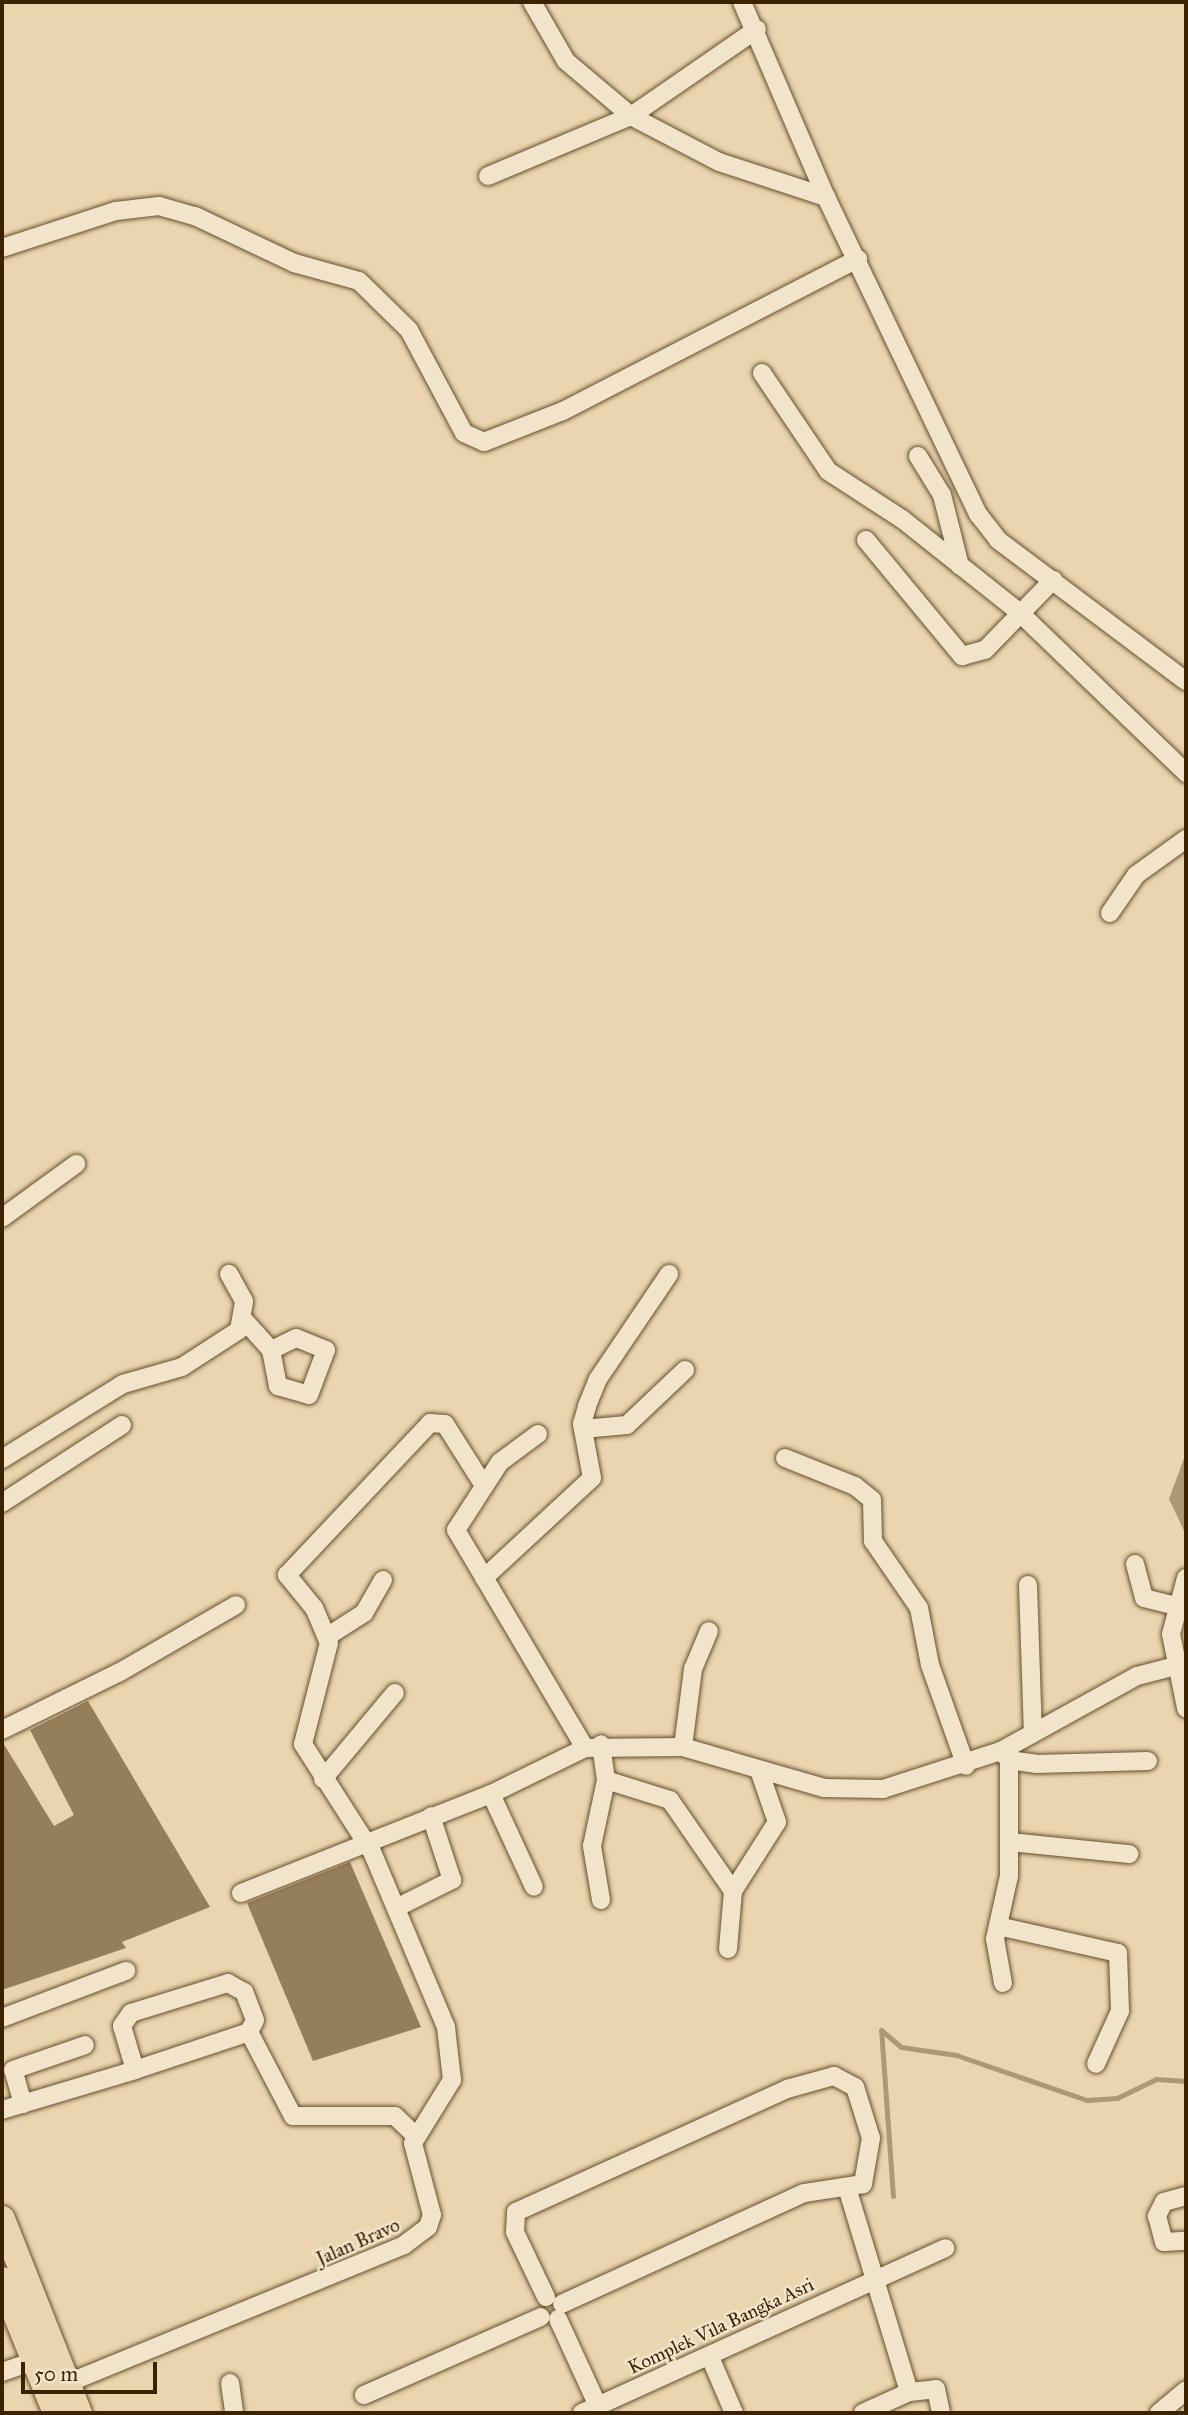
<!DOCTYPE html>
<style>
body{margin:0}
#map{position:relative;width:1188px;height:2415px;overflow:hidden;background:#e9d5ae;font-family:"IM FELL Great Primer",serif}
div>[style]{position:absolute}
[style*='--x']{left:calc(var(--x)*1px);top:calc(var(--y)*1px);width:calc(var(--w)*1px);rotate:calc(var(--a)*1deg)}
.water>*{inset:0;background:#ae9874}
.stream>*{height:5px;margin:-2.5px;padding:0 2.5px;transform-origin:2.5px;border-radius:2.5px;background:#ae9874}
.building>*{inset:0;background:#957f5b}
.roads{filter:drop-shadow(0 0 2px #664f2d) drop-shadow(0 0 2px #664f2d)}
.minor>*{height:18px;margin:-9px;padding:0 9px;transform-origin:9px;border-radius:9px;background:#f1e4ca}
.highway>*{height:26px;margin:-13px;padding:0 13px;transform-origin:13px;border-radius:13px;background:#e9d5ae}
span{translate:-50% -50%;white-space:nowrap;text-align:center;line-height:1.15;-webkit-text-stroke:5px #f1e4ca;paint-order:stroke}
.street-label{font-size:19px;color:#3b2202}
.frame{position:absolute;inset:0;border:4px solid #3b2202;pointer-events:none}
.scale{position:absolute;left:21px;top:2362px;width:136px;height:32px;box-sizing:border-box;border:4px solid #3b2202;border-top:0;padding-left:9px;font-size:21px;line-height:24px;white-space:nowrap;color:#3b2202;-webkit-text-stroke:5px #f1e4ca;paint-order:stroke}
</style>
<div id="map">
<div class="water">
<i style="clip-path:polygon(1186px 1453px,1186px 1535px,1169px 1499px)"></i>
</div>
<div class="stream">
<i style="--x:893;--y:2196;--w:166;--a:-94.1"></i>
<i style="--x:881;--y:2030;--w:26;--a:40"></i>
<i style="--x:901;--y:2047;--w:56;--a:8.3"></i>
<i style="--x:956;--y:2055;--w:139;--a:19"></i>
<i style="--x:1087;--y:2100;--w:30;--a:-4"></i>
<i style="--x:1117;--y:2098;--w:43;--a:-26"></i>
<i style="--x:1156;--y:2079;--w:30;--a:4"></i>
</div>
<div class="building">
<i style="clip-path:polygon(88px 1701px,210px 1907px,122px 1942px,126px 1948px,2px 1990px,2px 1741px,54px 1826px,74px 1815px,30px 1730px)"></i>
<i style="clip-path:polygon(350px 1862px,421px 2027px,313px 2061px,247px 1903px)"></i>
</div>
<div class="roads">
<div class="minor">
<i style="--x:532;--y:2;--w:68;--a:60"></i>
<i style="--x:566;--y:61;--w:85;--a:40.2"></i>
<i style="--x:631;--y:116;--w:99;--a:27.6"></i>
<i style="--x:719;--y:162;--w:113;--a:18.1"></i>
<i style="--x:742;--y:2;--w:212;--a:66.7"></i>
<i style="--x:826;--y:197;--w:352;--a:64.4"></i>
<i style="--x:978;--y:514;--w:33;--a:52"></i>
<i style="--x:998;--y:540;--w:235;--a:36.9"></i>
<i style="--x:488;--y:176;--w:155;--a:-22.8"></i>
<i style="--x:631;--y:116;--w:153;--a:-34.6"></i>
<i style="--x:2;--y:248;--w:120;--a:-18"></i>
<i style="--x:116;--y:211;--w:43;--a:-6.6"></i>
<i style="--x:159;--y:206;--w:37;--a:16"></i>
<i style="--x:195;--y:216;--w:110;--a:25.4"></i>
<i style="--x:294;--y:263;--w:67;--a:15.5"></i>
<i style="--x:359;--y:281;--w:70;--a:44.4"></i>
<i style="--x:409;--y:330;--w:117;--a:61.9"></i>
<i style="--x:464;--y:433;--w:22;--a:24"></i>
<i style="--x:484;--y:442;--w:85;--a:-21.4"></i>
<i style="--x:563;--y:411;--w:332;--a:-27.3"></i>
<i style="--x:762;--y:373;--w:118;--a:56"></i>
<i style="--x:828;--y:471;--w:88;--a:33"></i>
<i style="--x:902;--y:519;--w:151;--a:38.5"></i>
<i style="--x:1020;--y:613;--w:231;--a:43.9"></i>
<i style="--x:918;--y:456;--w:46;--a:58.4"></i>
<i style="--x:942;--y:495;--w:73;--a:75.8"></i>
<i style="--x:866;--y:540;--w:151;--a:50.4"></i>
<i style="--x:962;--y:656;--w:24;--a:-15"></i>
<i style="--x:985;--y:650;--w:98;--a:-45.8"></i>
<i style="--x:1110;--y:913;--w:46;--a:-55.6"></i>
<i style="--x:1136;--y:875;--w:62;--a:-35.8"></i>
<i style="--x:2;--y:1218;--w:92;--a:-36.1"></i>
<i style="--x:244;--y:1320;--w:40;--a:48"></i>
<i style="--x:271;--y:1350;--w:37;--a:79"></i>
<i style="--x:278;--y:1386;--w:32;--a:16"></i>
<i style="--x:309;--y:1395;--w:48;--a:-69.3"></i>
<i style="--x:326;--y:1350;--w:32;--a:-158"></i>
<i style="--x:296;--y:1338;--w:28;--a:154"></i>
<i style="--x:583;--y:1429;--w:44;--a:-5.2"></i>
<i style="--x:627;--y:1425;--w:80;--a:-43.5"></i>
<i style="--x:538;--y:1434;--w:47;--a:143.6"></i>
<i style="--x:500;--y:1462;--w:81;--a:122.9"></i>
<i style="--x:456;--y:1530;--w:253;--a:59.4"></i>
<i style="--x:785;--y:1458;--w:75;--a:21.8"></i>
<i style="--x:855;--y:1486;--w:22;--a:39"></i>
<i style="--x:872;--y:1500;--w:41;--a:88.6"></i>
<i style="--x:873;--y:1541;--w:81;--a:55.5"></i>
<i style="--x:919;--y:1608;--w:58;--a:79.1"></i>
<i style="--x:930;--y:1665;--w:107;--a:70.4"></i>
<i style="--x:2;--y:1459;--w:142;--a:-31.8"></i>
<i style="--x:123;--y:1384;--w:61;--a:-16.1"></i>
<i style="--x:182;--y:1367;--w:68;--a:-33"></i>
<i style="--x:239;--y:1330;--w:29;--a:-80"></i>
<i style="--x:244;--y:1301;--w:31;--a:-119"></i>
<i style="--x:2;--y:1503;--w:143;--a:-33"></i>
<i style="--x:1135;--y:1564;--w:35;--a:75"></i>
<i style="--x:1144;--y:1598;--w:34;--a:14"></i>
<i style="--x:484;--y:1578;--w:147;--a:-42.8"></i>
<i style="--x:592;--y:1478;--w:55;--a:-100.5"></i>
<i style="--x:582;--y:1424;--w:19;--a:-74"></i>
<i style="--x:587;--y:1406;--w:29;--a:-68"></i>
<i style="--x:598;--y:1379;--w:127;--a:-55.9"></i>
<i style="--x:1186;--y:1578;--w:58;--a:105"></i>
<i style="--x:1171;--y:1634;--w:76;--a:78.5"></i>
<i style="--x:1028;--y:1585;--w:148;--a:88.1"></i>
<i style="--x:328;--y:1636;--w:43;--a:-32.6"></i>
<i style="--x:364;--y:1613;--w:38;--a:-60"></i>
<i style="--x:2;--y:1730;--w:131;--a:-26.2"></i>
<i style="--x:120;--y:1672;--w:134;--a:-30"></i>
<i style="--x:683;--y:1747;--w:79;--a:-82.7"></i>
<i style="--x:693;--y:1669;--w:41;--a:-67.2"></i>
<i style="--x:1001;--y:1751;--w:12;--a:48"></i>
<i style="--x:1009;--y:1760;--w:27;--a:8"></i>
<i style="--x:1036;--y:1764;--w:112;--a:-1.5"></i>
<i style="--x:323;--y:1779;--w:112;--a:-50.1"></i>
<i style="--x:606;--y:1780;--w:67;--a:17.4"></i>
<i style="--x:670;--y:1800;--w:111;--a:55.3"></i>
<i style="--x:491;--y:1794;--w:102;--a:65.2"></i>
<i style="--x:1010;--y:1842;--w:120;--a:5.8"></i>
<i style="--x:241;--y:1893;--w:269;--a:-21.6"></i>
<i style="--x:491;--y:1794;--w:105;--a:-26.1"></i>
<i style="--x:585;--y:1748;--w:98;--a:-0.6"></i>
<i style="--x:683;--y:1747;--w:147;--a:16.2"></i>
<i style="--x:824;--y:1788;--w:59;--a:1"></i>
<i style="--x:883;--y:1789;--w:124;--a:-17.9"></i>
<i style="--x:1001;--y:1751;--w:155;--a:-28.9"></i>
<i style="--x:1137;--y:1676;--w:40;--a:-14.4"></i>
<i style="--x:601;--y:1900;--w:55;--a:-99.5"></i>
<i style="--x:592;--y:1846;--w:67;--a:-78"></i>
<i style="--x:606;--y:1780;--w:36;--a:-98"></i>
<i style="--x:396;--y:1908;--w:63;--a:-26.6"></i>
<i style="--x:452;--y:1880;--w:67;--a:-108.2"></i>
<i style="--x:998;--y:1926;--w:123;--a:12.7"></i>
<i style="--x:1118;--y:1953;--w:58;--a:88"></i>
<i style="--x:1120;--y:2011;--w:58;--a:114.4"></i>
<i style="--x:728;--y:1949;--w:58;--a:-85.1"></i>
<i style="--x:733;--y:1891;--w:82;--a:-57.5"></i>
<i style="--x:777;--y:1822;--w:55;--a:-109.1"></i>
<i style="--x:1003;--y:1983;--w:45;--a:-100.3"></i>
<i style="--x:995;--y:1939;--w:65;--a:-77.5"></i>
<i style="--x:1009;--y:1876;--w:116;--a:-90"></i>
<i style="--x:2;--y:2018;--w:133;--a:-20.8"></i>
<i style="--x:249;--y:2032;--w:95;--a:62.4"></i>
<i style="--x:293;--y:2116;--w:102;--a:0"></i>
<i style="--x:395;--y:2116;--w:29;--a:44"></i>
<i style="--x:23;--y:2104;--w:35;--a:-106"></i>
<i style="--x:13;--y:2070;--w:76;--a:-19.1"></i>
<i style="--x:2;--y:2110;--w:139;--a:-16.7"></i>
<i style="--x:135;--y:2070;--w:120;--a:-18.4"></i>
<i style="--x:249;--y:2032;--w:13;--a:-63"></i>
<i style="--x:255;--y:2020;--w:30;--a:-111"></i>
<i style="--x:244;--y:1992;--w:18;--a:-151"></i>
<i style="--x:228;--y:1983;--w:102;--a:162.8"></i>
<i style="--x:131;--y:2013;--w:16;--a:125"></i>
<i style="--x:122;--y:2026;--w:46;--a:73.5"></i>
<i style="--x:848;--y:2191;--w:210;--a:73.1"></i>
<i style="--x:909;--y:2392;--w:27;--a:-6"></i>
<i style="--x:936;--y:2389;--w:25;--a:78"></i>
<i style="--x:1186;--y:2196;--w:23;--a:165"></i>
<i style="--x:1164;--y:2202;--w:16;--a:117"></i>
<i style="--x:1157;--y:2216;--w:27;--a:75"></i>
<i style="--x:1164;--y:2242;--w:22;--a:-3"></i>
<i style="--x:546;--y:2297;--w:72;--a:-115.5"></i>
<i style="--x:515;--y:2232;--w:20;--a:-87"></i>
<i style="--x:516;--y:2212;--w:298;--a:-24.4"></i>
<i style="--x:787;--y:2089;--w:49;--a:-15.5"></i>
<i style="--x:834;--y:2076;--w:24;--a:28"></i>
<i style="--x:855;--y:2087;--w:53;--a:72.6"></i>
<i style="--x:871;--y:2138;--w:47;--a:99.9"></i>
<i style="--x:863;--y:2184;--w:60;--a:171.3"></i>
<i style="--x:804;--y:2193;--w:266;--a:155.4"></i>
<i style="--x:558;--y:2319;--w:96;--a:65.3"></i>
<i style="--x:710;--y:2357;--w:61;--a:66.8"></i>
<i style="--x:2;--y:2372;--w:34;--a:-19"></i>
<i style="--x:68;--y:2383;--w:363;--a:-22.3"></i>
<i style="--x:404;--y:2245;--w:30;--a:-37"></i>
<i style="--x:428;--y:2227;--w:13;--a:-72"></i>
<i style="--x:432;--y:2215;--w:74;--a:-104.8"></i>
<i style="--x:413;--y:2143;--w:74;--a:-58.2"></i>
<i style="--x:452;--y:2080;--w:53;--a:-96.5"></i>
<i style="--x:446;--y:2027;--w:190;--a:-112.9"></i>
<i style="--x:372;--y:1852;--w:128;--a:-122.6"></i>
<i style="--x:303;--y:1744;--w:104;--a:-75.6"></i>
<i style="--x:329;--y:1643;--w:38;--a:-113"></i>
<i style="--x:314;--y:1608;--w:43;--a:-129.3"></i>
<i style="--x:287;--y:1575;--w:209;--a:-46.7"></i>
<i style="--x:430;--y:1423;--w:15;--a:4"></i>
<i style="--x:445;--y:1424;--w:71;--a:57.7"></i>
<i style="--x:230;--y:2383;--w:30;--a:82"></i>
<i style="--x:364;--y:2395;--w:193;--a:-23.8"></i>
<i style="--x:582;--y:2413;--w:399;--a:-24.4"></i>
<i style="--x:863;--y:2413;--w:51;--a:-24.5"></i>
<i style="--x:1159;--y:2413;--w:35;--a:-40"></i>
</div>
<div class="highway">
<i style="--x:2;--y:2219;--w:209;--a:68.4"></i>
<i style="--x:2;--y:2280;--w:144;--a:67.9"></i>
</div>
</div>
<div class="street-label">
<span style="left:358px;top:2242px;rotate:-24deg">Jalan Bravo</span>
<span style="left:721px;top:2326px;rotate:-25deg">Komplek Vila Bangka Asri</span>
</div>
<div class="frame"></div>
<div class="scale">50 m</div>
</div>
